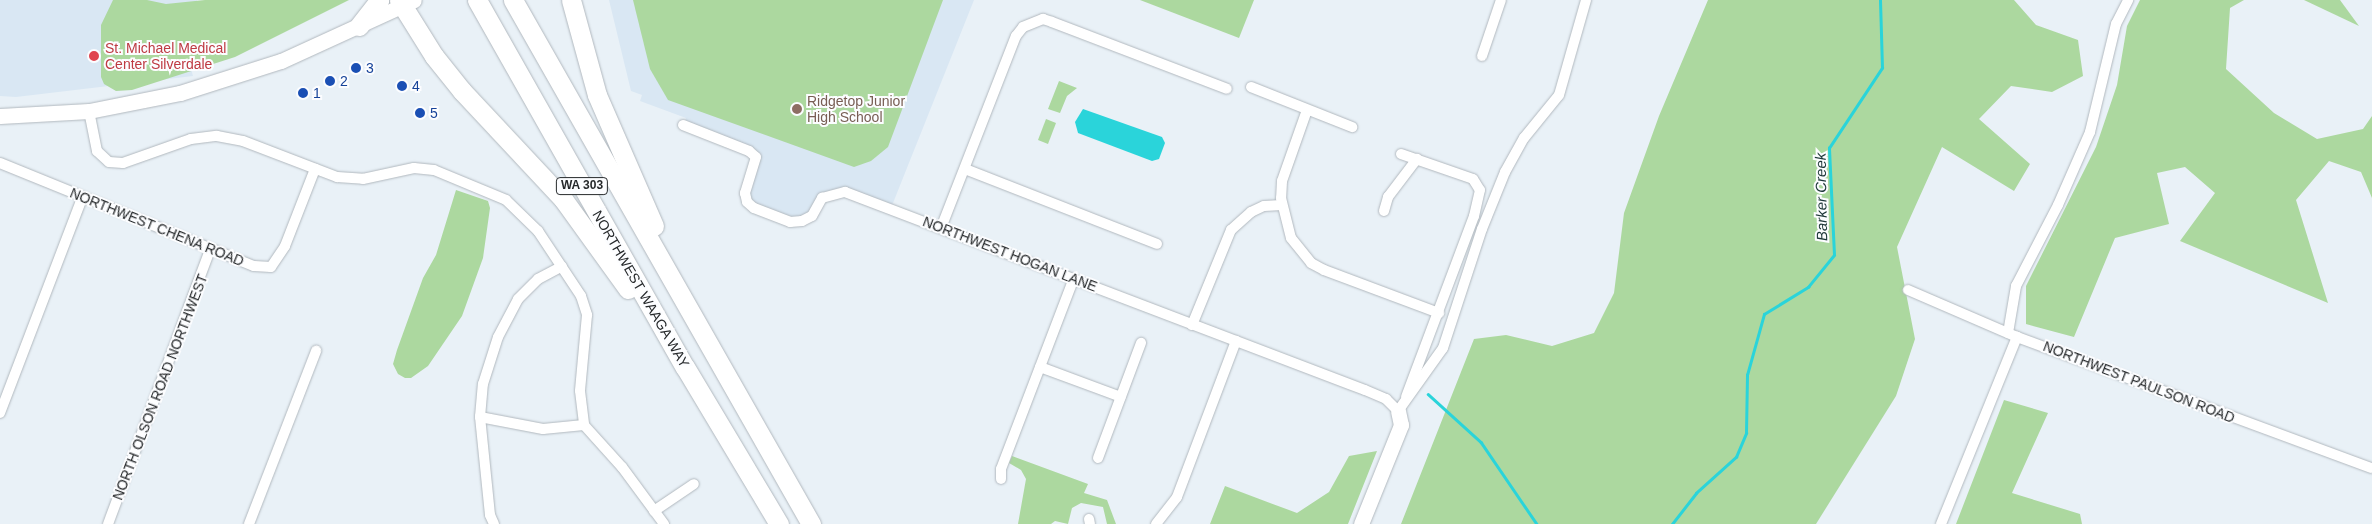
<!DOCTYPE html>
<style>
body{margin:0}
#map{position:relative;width:2372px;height:524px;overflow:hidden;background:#e9f1f7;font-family:Helvetica,sans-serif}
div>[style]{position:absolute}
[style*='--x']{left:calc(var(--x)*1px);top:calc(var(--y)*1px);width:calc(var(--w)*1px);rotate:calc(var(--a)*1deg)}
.built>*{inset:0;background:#d9e7f3}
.green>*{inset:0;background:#acd89f}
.water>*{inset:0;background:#2ad4da}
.stream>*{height:2.5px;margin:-1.25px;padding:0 1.25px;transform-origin:1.25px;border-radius:1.25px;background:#2ad4da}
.roads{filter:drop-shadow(0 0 1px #b1b8be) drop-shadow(0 0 1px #b1b8be)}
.street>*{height:10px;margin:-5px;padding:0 5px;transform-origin:5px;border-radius:5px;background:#fff}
.secondary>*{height:15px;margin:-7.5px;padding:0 7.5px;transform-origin:7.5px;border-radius:7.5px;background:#fff}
.highway>*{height:19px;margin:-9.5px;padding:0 9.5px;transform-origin:9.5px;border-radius:9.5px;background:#fff}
.dots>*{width:14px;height:14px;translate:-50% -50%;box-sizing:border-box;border:2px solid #fcfdff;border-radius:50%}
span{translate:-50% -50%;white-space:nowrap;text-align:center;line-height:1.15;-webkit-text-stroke:4px #fcfdff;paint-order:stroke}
.shield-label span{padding:1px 4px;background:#fcfdff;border:1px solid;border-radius:4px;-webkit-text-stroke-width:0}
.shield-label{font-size:12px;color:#26292b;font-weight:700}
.health-label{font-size:14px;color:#be3a42}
.left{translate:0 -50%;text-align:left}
.transit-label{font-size:14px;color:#164399}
.education-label{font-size:14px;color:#785e54}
.street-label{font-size:14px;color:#26292b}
.water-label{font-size:15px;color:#1d3738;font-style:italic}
</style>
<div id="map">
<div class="built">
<i style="clip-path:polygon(0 0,197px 0,183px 37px,193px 76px,16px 97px,0 96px)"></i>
<i style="clip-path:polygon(609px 0,974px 0,891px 208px,845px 192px,831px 195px,802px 221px,747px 202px,756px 157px,683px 125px,686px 118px,640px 101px,642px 95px,631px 91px)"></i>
</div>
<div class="green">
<i style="clip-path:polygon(113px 0,147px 0,166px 4px,205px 0,349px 0,235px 57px,132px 90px,116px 91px,104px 84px,101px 77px,101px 25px)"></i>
<i style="clip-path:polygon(633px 0,943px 0,888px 147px,871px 161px,854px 167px,668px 100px,650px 69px)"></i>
<i style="clip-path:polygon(1140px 0,1254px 0,1239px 38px)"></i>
<i style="clip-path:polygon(1708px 0,2014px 0,2036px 25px,2078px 40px,2083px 76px,2052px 92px,2011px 86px,1979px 119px,2030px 164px,2014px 191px,1942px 147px,1897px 247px,1915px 339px,1896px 396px,1816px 524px,1401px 524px,1474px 339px,1506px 335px,1552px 346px,1594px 333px,1614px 293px,1624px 213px,1659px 116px)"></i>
<i style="clip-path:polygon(2140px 0,2244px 0,2230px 8px,2226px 69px,2274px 113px,2317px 139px,2363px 129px,2372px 116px,2372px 198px,2361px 172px,2329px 161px,2296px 200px,2328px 303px,2180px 241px,2215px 193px,2185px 167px,2157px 173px,2169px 224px,2115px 238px,2074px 337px,2026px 324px,2026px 286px,2096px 147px,2117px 85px,2127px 26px)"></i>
<i style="clip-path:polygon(2304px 0,2340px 0,2359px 26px)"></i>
<i style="clip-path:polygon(1059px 81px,1077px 88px,1067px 96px,1060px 113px,1048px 109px)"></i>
<i style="clip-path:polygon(1046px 119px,1056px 123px,1048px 144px,1038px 140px)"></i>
<i style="clip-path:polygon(456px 190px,488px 201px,490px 208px,483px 258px,462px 316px,428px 366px,411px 378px,405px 378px,398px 374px,393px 364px,397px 350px,423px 278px,436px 255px)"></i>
<i style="clip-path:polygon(2004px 400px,2048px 413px,2012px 493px,2080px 514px,2082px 524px,1956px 524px)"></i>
<i style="clip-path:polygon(1377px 451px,1348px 524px,1210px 524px,1225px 486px,1297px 513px,1329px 492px,1349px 456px)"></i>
<i style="clip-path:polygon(1012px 456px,1088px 484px,1084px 493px,1107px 500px,1116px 524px,1107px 524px,1103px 507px,1081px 503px,1072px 508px,1068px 524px,1055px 521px,1051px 524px,1018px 524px,1026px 479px,1021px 470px,1009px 463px)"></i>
</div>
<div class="water">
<i style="clip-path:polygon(1083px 109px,1162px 137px,1165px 143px,1159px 159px,1152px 161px,1078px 133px,1075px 122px)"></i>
</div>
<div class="stream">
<i style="--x:1428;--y:394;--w:72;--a:42.2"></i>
<i style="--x:1481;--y:442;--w:99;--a:55.7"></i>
<i style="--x:1672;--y:524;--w:39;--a:-52"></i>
<i style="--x:1696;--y:493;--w:54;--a:-42"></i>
<i style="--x:1736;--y:457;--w:26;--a:-67"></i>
<i style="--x:1746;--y:433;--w:58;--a:-89"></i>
<i style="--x:1747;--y:375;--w:63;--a:-74.4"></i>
<i style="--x:1764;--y:314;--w:52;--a:-31.5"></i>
<i style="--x:1808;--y:287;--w:41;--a:-50.9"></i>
<i style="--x:1834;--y:255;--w:107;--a:-92.7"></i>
<i style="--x:1829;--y:148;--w:96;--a:-56.5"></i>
<i style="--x:1882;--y:68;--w:68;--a:-91.7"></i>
</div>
<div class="roads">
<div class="street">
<i style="--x:1482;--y:56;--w:59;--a:-71.3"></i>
<i style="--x:1251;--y:87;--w:109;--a:21.6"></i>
<i style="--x:1307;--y:110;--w:75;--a:109.4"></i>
<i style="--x:1282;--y:181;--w:17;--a:93"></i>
<i style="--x:1281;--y:198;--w:41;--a:76"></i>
<i style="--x:1291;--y:238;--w:32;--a:51"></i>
<i style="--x:1311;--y:263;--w:15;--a:28"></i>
<i style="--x:1324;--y:270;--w:123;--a:20.5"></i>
<i style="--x:89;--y:111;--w:41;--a:78.7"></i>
<i style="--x:97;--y:151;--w:16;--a:43"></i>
<i style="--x:109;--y:162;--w:14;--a:4"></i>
<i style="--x:123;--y:163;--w:72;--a:-19.4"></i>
<i style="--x:191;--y:139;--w:26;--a:-7"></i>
<i style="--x:217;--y:136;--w:26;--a:11"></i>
<i style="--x:243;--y:141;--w:101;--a:21"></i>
<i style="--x:337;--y:177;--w:26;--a:4"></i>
<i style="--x:363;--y:179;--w:52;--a:-12.2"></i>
<i style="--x:414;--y:168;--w:20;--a:6"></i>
<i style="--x:434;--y:170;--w:78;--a:22.6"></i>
<i style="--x:506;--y:200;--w:45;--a:44.1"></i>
<i style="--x:538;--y:231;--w:78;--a:56.5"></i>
<i style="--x:581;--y:296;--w:20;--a:72"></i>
<i style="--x:587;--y:315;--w:76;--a:95.3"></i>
<i style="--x:580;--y:391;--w:34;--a:83"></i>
<i style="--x:584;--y:425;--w:57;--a:47.9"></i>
<i style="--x:622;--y:467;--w:71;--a:53.6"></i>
<i style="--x:683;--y:125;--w:71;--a:21.5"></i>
<i style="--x:749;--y:151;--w:9;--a:41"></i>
<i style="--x:756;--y:157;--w:38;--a:107"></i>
<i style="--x:745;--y:193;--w:9;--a:77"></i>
<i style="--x:747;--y:202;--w:9;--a:41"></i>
<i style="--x:754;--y:208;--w:39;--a:21"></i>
<i style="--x:790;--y:222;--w:12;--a:-5"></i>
<i style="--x:802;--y:221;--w:11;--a:-27"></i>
<i style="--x:812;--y:216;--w:21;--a:-61"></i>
<i style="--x:822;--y:198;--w:24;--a:-15"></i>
<i style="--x:845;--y:192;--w:556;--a:20.85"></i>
<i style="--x:1365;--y:390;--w:23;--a:23"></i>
<i style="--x:1386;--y:399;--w:17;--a:45"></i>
<i style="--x:1398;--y:411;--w:77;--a:-54.5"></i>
<i style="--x:1443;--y:348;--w:125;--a:-71.9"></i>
<i style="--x:1482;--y:229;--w:61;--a:-68"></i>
<i style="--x:1505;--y:172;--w:39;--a:-61"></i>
<i style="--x:1524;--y:138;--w:55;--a:-50.9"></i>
<i style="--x:1559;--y:95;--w:99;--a:-74.1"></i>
<i style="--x:1401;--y:154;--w:76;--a:19.1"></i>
<i style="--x:1473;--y:179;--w:13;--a:58"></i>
<i style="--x:1480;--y:190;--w:27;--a:103"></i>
<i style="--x:1474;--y:216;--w:193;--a:110.6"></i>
<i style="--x:0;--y:163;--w:274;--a:22.1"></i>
<i style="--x:254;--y:266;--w:17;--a:3"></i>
<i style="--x:271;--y:267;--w:25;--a:-56"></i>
<i style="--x:285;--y:246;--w:83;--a:-68.7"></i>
<i style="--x:965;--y:169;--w:206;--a:21.3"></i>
<i style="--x:1384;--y:211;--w:15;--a:-74"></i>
<i style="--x:1388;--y:197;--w:48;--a:-52.7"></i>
<i style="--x:941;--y:228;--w:206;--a:-68.7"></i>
<i style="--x:1016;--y:36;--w:11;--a:-52"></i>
<i style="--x:1023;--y:27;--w:22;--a:-22"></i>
<i style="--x:1043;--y:19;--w:9;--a:18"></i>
<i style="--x:1052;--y:22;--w:187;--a:20.9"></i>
<i style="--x:1908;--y:290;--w:119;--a:23.3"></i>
<i style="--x:2017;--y:337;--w:378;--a:20.3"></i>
<i style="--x:1192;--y:325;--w:103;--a:-67.7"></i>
<i style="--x:1231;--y:230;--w:27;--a:-42"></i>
<i style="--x:1251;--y:212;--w:14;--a:-25"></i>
<i style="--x:1264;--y:206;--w:18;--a:-3"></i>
<i style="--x:2008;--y:333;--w:48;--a:-80.3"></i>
<i style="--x:2016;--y:286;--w:91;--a:-62.6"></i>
<i style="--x:2058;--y:205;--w:80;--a:-66.3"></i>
<i style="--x:2090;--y:132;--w:111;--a:-76.5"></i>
<i style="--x:2116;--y:24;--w:27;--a:-63"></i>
<i style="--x:1040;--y:367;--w:86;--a:20.3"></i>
<i style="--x:0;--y:413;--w:230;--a:-69.1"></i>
<i style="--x:480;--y:417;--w:64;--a:10.8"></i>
<i style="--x:543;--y:429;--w:41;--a:-5.6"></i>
<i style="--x:1098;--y:458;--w:123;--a:-69.5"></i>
<i style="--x:1001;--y:479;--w:10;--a:-90"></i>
<i style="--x:1001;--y:469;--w:204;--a:-69.1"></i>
<i style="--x:654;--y:511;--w:48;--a:-34"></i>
<i style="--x:1089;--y:519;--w:5;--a:79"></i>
<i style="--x:108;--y:524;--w:293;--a:-69.6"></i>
<i style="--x:249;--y:524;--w:186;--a:-68.8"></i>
<i style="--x:494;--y:524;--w:10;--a:-114"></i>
<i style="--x:490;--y:515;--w:99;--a:-95.8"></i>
<i style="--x:480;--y:417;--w:33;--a:-85"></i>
<i style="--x:483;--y:384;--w:49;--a:-72.3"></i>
<i style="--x:498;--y:337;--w:43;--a:-62.2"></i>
<i style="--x:518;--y:299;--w:28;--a:-45"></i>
<i style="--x:538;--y:279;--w:27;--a:-28"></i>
<i style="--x:1156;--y:524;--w:34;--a:-52"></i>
<i style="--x:1177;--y:497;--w:167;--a:-69.3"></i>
<i style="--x:1941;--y:524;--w:202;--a:-67.9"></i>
</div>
<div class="secondary">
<i style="--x:0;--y:116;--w:89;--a:-3.2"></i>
<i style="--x:89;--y:111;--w:93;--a:-11.2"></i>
<i style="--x:180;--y:93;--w:106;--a:-17.6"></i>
<i style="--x:281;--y:61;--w:146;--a:-24.6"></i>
<i style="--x:1361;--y:524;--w:107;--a:-68"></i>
<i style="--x:1401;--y:425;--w:14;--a:-102"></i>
</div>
<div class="highway">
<i style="--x:399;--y:0;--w:66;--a:58"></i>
<i style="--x:434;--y:56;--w:45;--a:51.3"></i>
<i style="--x:462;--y:91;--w:148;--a:46.9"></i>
<i style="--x:563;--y:199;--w:111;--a:54.2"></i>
<i style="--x:477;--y:0;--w:422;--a:60.5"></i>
<i style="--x:685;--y:367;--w:183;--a:59.1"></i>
<i style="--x:513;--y:0;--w:603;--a:60.37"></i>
<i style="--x:571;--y:0;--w:98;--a:74.7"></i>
<i style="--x:597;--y:95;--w:143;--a:66.5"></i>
<i style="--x:359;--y:26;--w:33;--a:-52"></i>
</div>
</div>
<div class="dots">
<i style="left:94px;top:56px;background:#e0444e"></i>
<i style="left:356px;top:68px;background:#1a4fb4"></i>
<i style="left:330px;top:81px;background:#1a4fb4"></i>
<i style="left:402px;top:86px;background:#1a4fb4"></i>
<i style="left:303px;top:93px;background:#1a4fb4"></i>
<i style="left:797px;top:109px;background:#8d6e63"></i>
<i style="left:420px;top:113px;background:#1a4fb4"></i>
</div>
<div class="shield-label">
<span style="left:582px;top:186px">WA 303</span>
</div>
<div class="health-label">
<span class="left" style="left:105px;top:56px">St. Michael Medical<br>Center Silverdale</span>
</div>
<div class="transit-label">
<span class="left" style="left:366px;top:68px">3</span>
<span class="left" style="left:340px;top:81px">2</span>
<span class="left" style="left:412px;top:86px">4</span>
<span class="left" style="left:313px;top:93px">1</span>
<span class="left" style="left:430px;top:113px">5</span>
</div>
<div class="education-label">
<span class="left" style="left:807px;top:109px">Ridgetop Junior<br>High School</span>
</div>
<div class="street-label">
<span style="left:157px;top:227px;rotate:22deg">NORTHWEST CHENA ROAD</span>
<span style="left:1010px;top:254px;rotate:21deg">NORTHWEST HOGAN LANE</span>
<span style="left:641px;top:289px;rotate:60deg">NORTHWEST WAAGA WAY</span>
<span style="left:2139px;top:382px;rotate:21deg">NORTHWEST PAULSON ROAD</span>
<span style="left:160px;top:387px;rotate:-69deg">NORTH OLSON ROAD NORTHWEST</span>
</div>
<div class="water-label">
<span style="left:1821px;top:197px;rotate:-91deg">Barker Creek</span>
</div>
</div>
